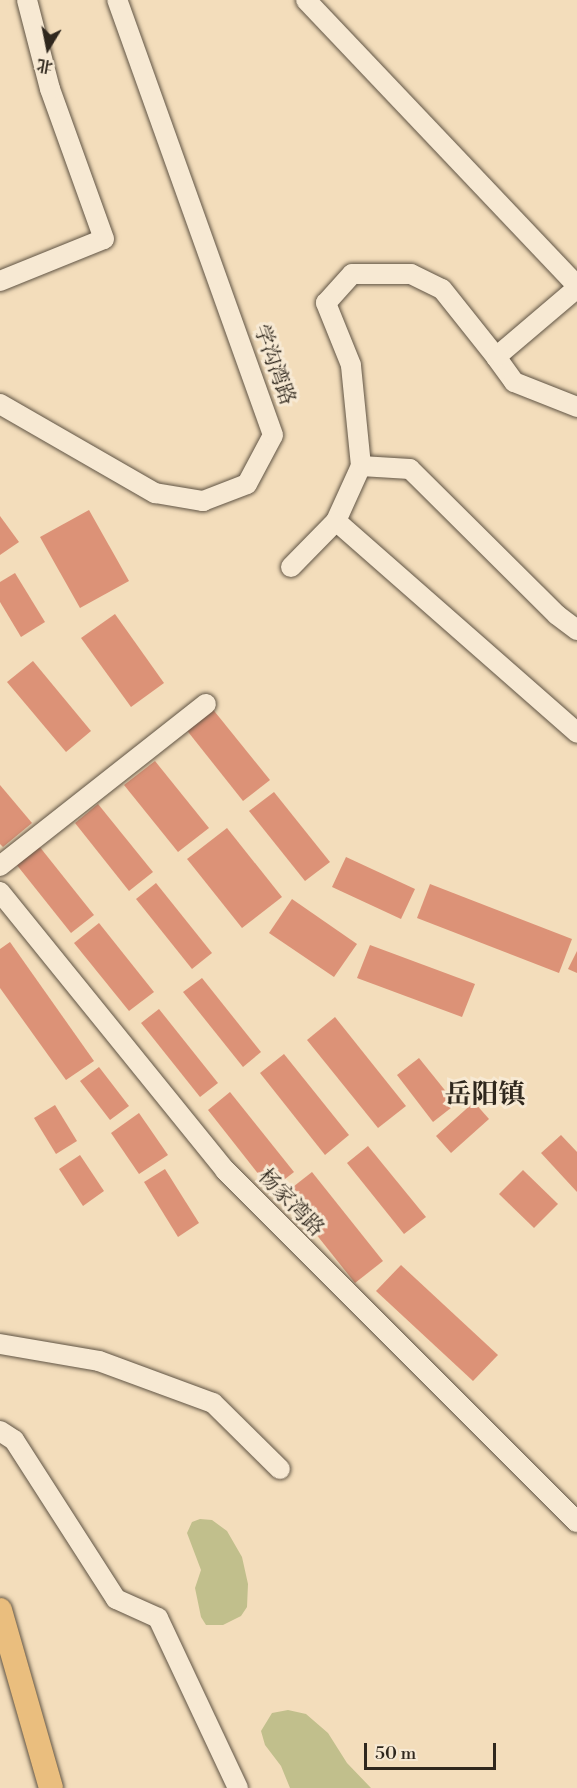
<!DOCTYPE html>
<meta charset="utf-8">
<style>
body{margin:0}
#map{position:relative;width:577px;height:1788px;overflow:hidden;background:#f3ddbb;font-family:"Libre Bodoni","Noto Serif SC",serif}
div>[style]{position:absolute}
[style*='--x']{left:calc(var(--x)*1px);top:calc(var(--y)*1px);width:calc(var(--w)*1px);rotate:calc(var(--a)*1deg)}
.green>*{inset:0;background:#c1bf8c}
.building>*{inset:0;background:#dc9277}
.roads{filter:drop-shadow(0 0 2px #605444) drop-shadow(0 0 2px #605444)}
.minor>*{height:20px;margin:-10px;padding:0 10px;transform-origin:10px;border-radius:10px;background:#f7e9d3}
.major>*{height:24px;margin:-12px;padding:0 12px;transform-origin:12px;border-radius:12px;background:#eabe7e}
span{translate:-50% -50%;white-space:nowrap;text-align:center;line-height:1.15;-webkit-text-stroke:6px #f7e9d3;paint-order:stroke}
.street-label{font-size:21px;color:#2f271d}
.district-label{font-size:27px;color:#2f271d;font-weight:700}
.north{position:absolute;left:18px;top:18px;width:60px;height:60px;-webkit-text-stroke:4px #f7e9d3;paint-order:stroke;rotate:190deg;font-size:16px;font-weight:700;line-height:24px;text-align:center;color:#2f271d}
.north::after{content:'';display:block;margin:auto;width:21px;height:27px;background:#2f271d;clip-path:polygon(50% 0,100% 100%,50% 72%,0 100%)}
.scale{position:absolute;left:364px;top:1743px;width:132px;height:27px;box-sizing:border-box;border:3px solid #2f271d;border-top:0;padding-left:8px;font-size:18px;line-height:21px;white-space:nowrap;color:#2f271d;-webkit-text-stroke:4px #f7e9d3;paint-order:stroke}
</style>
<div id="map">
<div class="green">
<i style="clip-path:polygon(200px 1519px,212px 1520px,227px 1531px,242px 1557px,248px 1584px,247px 1607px,241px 1616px,223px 1625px,206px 1625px,201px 1617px,195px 1588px,201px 1570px,187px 1533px,192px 1522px)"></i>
<i style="clip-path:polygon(288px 1710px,306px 1714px,328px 1733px,347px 1763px,371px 1788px,290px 1788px,281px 1766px,265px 1745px,261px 1731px,272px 1713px)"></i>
</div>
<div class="building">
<i style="clip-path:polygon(89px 510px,129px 581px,80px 608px,40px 537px)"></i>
<i style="clip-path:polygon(0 516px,19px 542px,0 555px)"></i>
<i style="clip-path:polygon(15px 573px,45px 622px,21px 637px,0 602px,0 582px)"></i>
<i style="clip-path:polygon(115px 614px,164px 683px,131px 707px,81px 638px)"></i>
<i style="clip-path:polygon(33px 661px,91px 731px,66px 752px,7px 682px)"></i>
<i style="clip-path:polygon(211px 707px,270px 780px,243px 801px,185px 728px)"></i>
<i style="clip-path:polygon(155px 761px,209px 828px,178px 852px,124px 785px)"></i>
<i style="clip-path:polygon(0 785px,32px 823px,3px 847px,0 844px)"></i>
<i style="clip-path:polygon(274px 792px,330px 862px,305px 881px,249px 811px)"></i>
<i style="clip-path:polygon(98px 804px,153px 872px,129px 891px,75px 823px)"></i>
<i style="clip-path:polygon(227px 828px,282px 897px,242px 928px,187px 859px)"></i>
<i style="clip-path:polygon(39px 846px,94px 915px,71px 933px,16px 864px)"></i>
<i style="clip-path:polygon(346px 857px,415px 889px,401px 919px,332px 887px)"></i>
<i style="clip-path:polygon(156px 883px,212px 953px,192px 969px,136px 899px)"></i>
<i style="clip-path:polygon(430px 884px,572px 939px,559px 973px,417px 918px)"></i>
<i style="clip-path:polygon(292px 899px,357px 944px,334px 977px,269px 933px)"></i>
<i style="clip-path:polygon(99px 923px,154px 992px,129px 1011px,74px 943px)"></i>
<i style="clip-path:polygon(10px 942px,94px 1061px,66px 1080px,0 988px,0 949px)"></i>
<i style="clip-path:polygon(370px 945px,475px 984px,462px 1017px,357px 978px)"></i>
<i style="clip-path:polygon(577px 951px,577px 973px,568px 969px)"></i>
<i style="clip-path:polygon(202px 978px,261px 1052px,243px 1067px,183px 992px)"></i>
<i style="clip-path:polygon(159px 1009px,218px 1083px,200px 1097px,141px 1023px)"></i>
<i style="clip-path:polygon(335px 1017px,406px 1106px,378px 1128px,307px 1040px)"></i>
<i style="clip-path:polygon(284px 1054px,349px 1135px,325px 1155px,260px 1073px)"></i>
<i style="clip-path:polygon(419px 1058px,456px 1104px,433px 1122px,397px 1075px)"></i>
<i style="clip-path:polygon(99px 1067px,129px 1106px,110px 1120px,80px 1081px)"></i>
<i style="clip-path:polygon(230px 1092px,294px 1172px,271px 1190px,208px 1110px)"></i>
<i style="clip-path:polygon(474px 1102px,489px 1119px,451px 1153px,436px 1136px)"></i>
<i style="clip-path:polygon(55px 1105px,77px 1141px,56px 1154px,34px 1118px)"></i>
<i style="clip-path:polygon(139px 1113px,168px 1155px,139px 1174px,111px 1133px)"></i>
<i style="clip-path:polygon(561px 1135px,577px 1152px,577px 1192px,541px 1153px)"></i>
<i style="clip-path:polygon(368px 1146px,426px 1217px,404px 1234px,347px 1163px)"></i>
<i style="clip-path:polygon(80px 1155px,104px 1191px,83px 1206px,59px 1169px)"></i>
<i style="clip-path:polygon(165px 1169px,199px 1223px,178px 1237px,144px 1182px)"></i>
<i style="clip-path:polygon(523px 1170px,558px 1204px,534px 1228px,499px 1194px)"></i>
<i style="clip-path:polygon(312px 1172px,383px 1261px,355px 1283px,284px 1194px)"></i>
<i style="clip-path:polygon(401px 1265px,498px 1355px,473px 1381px,376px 1291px)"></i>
</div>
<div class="roads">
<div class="minor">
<i style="--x:306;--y:0;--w:394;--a:46.5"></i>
<i style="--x:0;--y:281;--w:112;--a:-22"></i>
<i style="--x:104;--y:239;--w:159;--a:-109.8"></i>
<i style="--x:50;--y:89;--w:92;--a:-104.5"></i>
<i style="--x:496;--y:357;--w:31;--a:54"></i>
<i style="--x:514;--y:382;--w:68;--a:21.6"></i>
<i style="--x:0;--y:404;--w:179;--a:29.9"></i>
<i style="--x:155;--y:493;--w:49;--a:9.5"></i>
<i style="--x:203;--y:501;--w:47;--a:-21.1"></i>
<i style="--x:247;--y:484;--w:55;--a:-62"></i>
<i style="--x:273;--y:435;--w:462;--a:-109.7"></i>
<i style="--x:361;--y:466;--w:49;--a:3.5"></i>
<i style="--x:410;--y:469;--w:207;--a:44.8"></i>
<i style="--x:557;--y:615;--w:25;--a:37"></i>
<i style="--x:336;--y:521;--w:321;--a:41.3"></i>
<i style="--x:291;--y:567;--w:64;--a:-45.6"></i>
<i style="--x:336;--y:521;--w:60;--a:-65.6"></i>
<i style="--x:361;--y:466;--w:101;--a:-95.7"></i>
<i style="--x:351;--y:365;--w:67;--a:-112"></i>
<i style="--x:326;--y:303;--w:39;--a:-48"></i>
<i style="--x:352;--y:274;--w:59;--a:0"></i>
<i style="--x:411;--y:274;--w:34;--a:26"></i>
<i style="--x:442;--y:289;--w:87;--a:51.5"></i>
<i style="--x:496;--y:357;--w:106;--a:-40.4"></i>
<i style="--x:0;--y:866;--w:262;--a:-38.2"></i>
<i style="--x:0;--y:892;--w:358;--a:51"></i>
<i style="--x:225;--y:1170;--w:498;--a:45"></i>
<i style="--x:0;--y:1344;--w:100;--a:9.7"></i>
<i style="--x:99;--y:1361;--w:121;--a:20.2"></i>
<i style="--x:213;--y:1403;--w:94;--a:44.6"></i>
<i style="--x:0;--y:1431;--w:17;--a:33"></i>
<i style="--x:14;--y:1440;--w:189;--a:57.3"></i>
<i style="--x:116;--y:1599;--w:46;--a:24.3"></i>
<i style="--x:158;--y:1618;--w:188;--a:64.8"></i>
</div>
<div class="major">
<i style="--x:0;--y:1610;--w:185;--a:74"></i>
</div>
</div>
<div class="street-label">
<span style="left:274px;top:365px;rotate:70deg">学沟湾路</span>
<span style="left:291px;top:1203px;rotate:46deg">杨家湾路</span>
</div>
<div class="district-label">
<span style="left:485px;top:1096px">岳阳镇</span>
</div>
<div class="north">北</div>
<div class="scale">50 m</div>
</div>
